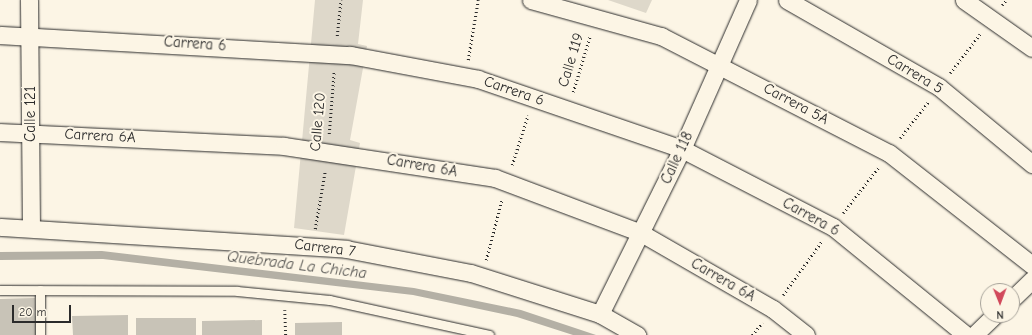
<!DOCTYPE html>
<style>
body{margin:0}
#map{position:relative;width:1032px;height:335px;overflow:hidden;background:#fcf5e5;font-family:"Comic Neue",sans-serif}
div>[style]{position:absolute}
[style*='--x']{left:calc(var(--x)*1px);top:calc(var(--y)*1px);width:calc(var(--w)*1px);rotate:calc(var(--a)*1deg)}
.green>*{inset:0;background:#ded8ca}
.water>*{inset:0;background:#b4b0a5}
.building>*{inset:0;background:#c8c3b7}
.path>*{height:2.5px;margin-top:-1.25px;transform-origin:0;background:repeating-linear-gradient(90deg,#2b2b2b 0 1px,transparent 0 4px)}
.roads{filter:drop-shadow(0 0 1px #2b2b2b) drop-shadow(0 0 1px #2b2b2b)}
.service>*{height:9px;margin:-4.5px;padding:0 4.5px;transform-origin:4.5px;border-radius:4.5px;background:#fcf5e5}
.minor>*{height:17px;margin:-8.5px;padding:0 8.5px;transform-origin:8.5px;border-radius:8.5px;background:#fcf5e5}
span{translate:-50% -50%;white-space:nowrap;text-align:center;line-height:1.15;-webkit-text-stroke:4px #fcf5e5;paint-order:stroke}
.street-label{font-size:15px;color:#2b2b2b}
.water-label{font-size:16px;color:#545350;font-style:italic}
.north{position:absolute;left:980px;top:283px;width:40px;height:40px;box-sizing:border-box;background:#fcf5e5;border:1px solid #a8a49b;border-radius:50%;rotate:179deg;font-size:11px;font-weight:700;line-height:16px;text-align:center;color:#2b2b2b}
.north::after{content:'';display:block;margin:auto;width:14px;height:18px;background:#d1495b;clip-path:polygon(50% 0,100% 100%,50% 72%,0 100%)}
.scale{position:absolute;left:12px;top:305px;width:59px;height:18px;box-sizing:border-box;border:2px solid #2b2b2b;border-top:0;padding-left:5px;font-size:12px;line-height:14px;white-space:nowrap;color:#2b2b2b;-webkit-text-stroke:3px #fcf5e5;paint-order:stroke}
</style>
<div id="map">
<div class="green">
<i style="clip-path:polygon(315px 0,363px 0,358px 44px,367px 46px,350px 140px,360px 143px,344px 235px,294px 228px)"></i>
<i style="clip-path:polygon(608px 0,652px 0,646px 13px)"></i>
</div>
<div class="water">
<i style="clip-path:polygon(102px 251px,414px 288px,521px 310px,596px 335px,573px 335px,517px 317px,413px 295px,103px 259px,0 260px,0 252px)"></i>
</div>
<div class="building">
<i style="clip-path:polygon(35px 298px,37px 335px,0 335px,0 299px)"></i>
<i style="clip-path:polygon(128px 315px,128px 335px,73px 335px,72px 316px)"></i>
<i style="clip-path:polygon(136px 318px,196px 318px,196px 335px,136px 335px)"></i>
<i style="clip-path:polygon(262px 320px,262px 335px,202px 335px,202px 321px)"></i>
<i style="clip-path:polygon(342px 322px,342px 335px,295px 335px,295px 323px)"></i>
</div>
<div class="path">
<i style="--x:1002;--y:5;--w:6;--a:-51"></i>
<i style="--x:337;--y:36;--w:36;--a:-84"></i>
<i style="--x:468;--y:60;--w:61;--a:-80.5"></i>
<i style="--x:950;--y:73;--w:49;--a:-52.4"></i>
<i style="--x:573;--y:92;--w:59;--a:-73.1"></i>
<i style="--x:329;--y:134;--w:63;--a:-85.5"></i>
<i style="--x:900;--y:138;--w:47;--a:-51.9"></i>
<i style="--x:512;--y:165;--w:52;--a:-72.3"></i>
<i style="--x:843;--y:213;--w:57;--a:-52.1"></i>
<i style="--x:315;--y:229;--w:59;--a:-80.2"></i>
<i style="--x:486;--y:260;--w:63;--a:-75.3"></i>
<i style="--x:783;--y:295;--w:67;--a:-54.2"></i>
<i style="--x:285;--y:310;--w:25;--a:88"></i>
<i style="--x:752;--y:335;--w:16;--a:-50"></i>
</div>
<div class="roads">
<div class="service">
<i style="--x:0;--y:290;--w:237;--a:0.2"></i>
<i style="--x:237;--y:291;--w:93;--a:5.5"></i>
<i style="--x:330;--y:300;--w:163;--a:12.4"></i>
<i style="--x:40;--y:335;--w:45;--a:-90"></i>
</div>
<div class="minor">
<i style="--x:29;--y:0;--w:227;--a:89.5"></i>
<i style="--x:531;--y:0;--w:135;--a:15.5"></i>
<i style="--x:661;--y:36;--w:256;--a:27.2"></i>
<i style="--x:889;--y:153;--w:182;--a:38.1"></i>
<i style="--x:787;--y:0;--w:175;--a:29.8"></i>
<i style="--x:939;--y:87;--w:121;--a:39.6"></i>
<i style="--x:964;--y:0;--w:83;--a:35.2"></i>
<i style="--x:0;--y:35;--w:351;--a:3.3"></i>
<i style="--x:350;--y:55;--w:130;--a:10.6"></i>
<i style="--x:478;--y:79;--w:216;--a:18.9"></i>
<i style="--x:682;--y:149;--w:170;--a:27.3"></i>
<i style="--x:833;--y:227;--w:171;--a:39.1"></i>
<i style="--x:0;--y:132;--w:284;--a:2.8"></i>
<i style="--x:284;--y:146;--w:213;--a:8.6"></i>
<i style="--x:495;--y:178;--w:156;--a:20.6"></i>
<i style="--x:641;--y:233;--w:152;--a:29.9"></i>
<i style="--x:773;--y:309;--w:42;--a:38.2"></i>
<i style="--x:0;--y:227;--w:347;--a:3.6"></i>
<i style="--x:346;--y:249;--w:127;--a:10.9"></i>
<i style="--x:471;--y:273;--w:135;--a:17.6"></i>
<i style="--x:600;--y:314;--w:43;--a:29.6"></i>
<i style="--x:1012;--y:299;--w:28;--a:-44"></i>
<i style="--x:600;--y:314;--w:184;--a:-63.6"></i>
<i style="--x:682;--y:149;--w:163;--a:-66.1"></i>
<i style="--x:974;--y:335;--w:29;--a:-44"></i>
</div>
</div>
<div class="street-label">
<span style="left:195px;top:44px;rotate:4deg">Carrera 6</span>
<span style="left:571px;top:60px;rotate:-73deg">Calle 119</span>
<span style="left:915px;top:74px;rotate:31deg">Carrera 5</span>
<span style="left:514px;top:91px;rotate:19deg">Carrera 6</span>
<span style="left:796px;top:104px;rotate:28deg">Carrera 5A</span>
<span style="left:31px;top:114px;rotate:-90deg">Calle 121</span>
<span style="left:318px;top:122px;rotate:-85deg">Calle 120</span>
<span style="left:100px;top:136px;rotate:3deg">Carrera 6A</span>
<span style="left:677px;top:158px;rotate:-65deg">Calle 118</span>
<span style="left:422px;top:166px;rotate:10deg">Carrera 6A</span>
<span style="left:811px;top:217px;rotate:29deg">Carrera 6</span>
<span style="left:325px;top:248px;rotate:7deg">Carrera 7</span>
<span style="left:723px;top:280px;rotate:30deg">Carrera 6A</span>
</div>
<div class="water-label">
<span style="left:297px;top:265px;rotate:7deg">Quebrada La Chicha</span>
</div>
<div class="north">N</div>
<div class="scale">20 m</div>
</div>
